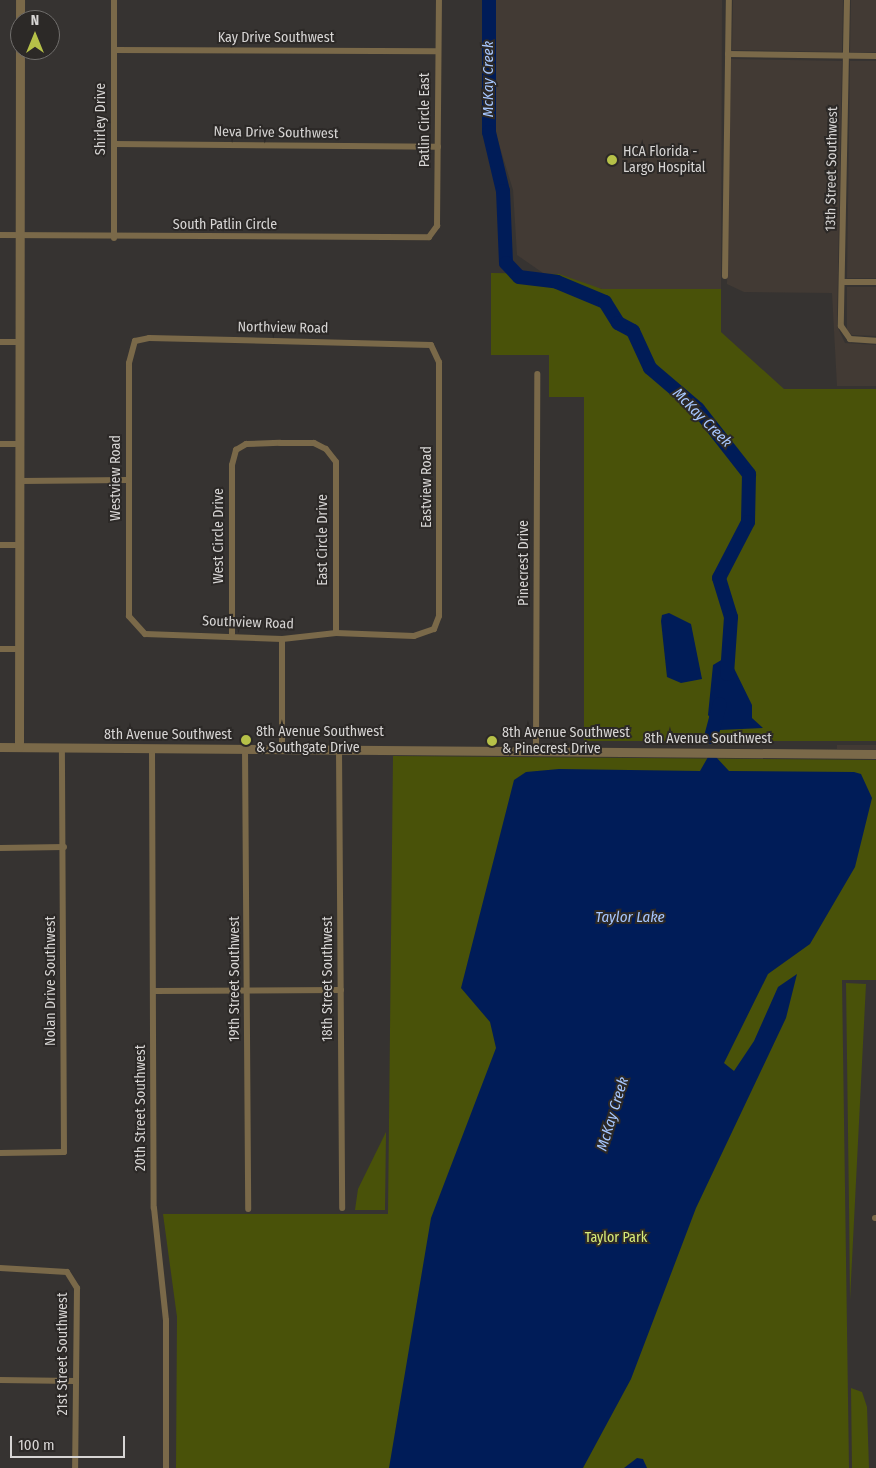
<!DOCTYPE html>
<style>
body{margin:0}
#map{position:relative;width:876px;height:1468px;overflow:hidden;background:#363331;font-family:"Fira Sans Condensed",sans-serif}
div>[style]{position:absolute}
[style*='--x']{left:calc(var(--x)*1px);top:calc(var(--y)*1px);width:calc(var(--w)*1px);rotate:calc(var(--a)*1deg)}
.built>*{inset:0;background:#423a34}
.green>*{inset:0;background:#495209}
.water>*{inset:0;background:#001c58}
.river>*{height:14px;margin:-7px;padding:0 7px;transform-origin:7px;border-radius:7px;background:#001c58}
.minor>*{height:6px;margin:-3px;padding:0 3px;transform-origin:3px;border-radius:3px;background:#7a6949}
.tertiary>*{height:9px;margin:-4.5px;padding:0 4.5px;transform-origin:4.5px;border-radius:4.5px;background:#7a6949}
.dots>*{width:14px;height:14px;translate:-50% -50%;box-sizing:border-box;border:2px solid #2c2927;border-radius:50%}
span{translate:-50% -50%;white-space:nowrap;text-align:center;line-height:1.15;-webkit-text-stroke:4px #2c2927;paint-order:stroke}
.street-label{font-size:14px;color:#d7d5d4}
.poi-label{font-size:14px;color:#d7d5d4}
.left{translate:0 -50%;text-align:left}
.park-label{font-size:14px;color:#daed78}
.water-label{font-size:15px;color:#a7c7ff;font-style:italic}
.north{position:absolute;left:10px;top:10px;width:50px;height:50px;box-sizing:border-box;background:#2c2927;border:1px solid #706e6c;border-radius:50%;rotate:0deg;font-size:14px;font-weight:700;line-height:20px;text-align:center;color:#d7d5d4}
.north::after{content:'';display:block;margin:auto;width:18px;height:22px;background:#b6c148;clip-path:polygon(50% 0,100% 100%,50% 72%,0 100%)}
.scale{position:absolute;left:10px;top:1436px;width:115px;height:22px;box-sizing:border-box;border:2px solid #d7d5d4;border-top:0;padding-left:6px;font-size:15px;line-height:18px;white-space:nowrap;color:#d7d5d4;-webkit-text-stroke:4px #2c2927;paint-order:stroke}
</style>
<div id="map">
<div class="built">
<i style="clip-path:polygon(496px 0,722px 0,721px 289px,602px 289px,543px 273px,517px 255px,513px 190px,495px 131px)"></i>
<i style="clip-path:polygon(733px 0,843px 0,842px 52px,732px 50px)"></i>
<i style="clip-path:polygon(851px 0,876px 0,876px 52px,850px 52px)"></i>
<i style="clip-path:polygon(731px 59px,842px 61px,837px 326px,845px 343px,876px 345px,876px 386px,837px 386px,832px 293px,744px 292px,727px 284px)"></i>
<i style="clip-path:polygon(850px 61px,876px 61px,876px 278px,847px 278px)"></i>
<i style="clip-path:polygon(847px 287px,876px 287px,876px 336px,852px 335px,847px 330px)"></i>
<i style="clip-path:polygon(837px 745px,876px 745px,876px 750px,837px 749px)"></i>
</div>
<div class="green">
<i style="clip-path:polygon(491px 273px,559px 274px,602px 289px,721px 289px,721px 332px,784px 389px,876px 389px,876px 741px,584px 741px,584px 397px,549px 397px,549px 355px,491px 355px)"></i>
<i style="clip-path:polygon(393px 756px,876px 760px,876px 980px,842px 980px,849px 1468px,176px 1468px,177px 1317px,163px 1214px,388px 1214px)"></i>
<i style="clip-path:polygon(846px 983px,866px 984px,850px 1300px,849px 1205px)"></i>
<i style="clip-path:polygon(386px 1132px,385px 1210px,355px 1210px,358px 1189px)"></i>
<i style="clip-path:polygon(851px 1388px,862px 1392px,867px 1407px,869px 1468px,852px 1468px)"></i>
</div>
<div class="water">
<i style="clip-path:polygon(669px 613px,691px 624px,702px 679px,681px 683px,667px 677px,661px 621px,662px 615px)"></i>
<i style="clip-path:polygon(728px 656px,752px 705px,752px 718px,763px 728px,720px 730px,708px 715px,713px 665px)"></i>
<i style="clip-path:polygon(708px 757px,716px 757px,729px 771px,854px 772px,861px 774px,872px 798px,855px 867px,810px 944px,768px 974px,724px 1063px,734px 1071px,754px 1041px,778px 987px,797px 974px,786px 1018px,696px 1208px,631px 1379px,583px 1468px,389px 1468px,431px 1218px,496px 1048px,490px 1022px,461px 988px,514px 780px,526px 772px,559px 769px,700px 771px)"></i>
<i style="clip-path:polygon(637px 1458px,643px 1459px,647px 1468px,624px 1468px)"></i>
</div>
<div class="river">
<i style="--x:489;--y:0;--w:132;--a:90"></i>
<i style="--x:489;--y:132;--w:61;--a:76.7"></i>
<i style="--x:503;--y:191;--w:72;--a:87.6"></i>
<i style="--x:506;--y:263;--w:19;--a:47"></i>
<i style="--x:519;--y:277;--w:38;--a:7"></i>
<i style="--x:557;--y:282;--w:52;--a:22.6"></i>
<i style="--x:605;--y:302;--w:25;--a:58"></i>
<i style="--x:618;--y:323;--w:17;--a:28"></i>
<i style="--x:633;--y:331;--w:41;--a:65.3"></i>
<i style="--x:650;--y:368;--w:63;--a:40.5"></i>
<i style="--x:698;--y:409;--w:83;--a:51.9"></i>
<i style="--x:749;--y:474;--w:48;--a:91.2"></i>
<i style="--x:748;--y:522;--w:63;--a:117.4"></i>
<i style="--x:719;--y:578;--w:41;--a:72.9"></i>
<i style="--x:731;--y:617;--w:57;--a:94"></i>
<i style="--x:711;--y:737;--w:34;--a:-75"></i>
</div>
<div class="minor">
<i style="--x:847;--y:0;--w:326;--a:91.1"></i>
<i style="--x:841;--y:326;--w:16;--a:55"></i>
<i style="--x:850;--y:339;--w:26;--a:4"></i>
<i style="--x:114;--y:50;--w:324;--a:0.2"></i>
<i style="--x:728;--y:54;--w:148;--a:0.8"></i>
<i style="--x:114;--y:144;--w:324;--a:0.5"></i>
<i style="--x:0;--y:235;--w:429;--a:0.3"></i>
<i style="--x:429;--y:237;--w:14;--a:-54"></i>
<i style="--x:437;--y:226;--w:226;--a:-89.5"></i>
<i style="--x:114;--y:238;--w:238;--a:-90"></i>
<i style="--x:725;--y:276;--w:276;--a:-89.2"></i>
<i style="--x:843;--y:282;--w:33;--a:0"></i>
<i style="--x:149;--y:338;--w:282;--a:1.4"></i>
<i style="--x:431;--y:345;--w:19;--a:65"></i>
<i style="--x:439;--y:362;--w:254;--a:90"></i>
<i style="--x:439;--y:616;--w:14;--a:111"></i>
<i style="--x:434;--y:629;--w:21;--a:161"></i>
<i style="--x:414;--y:636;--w:78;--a:-177.8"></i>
<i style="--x:336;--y:633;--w:54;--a:173.7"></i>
<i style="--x:282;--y:639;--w:137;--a:-177.9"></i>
<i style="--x:145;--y:634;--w:24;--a:-132"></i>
<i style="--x:129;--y:616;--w:253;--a:-90"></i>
<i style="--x:129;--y:363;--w:23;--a:-75"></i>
<i style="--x:135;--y:341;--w:14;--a:-12"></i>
<i style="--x:0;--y:342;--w:20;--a:0"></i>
<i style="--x:0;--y:444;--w:20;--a:0"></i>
<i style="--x:21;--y:481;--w:107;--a:-0.5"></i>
<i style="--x:0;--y:545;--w:21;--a:0"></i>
<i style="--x:232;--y:634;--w:169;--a:-90"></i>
<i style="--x:232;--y:465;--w:16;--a:-75"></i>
<i style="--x:236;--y:450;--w:12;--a:-31"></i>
<i style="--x:246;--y:444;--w:34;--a:-2"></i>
<i style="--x:280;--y:443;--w:34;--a:0"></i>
<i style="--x:314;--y:443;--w:13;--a:27"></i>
<i style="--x:326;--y:449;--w:16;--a:52"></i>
<i style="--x:336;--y:462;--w:171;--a:90"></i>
<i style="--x:282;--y:639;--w:110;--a:90"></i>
<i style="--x:0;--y:649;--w:20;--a:0"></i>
<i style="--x:152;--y:748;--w:460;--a:89.8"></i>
<i style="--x:154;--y:1208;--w:113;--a:83.9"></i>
<i style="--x:166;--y:1320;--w:148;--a:90"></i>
<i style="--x:245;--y:749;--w:460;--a:89.6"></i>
<i style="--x:339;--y:750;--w:458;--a:89.6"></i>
<i style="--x:536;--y:751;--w:377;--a:-89.8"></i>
<i style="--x:0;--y:848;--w:64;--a:-0.9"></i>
<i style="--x:155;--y:991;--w:186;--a:-0.3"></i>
<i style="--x:0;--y:1153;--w:64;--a:-0.9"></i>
<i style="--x:64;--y:1152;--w:405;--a:-90.3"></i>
<i style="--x:875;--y:1218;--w:1;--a:0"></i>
<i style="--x:0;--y:1268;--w:67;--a:3.4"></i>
<i style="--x:67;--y:1272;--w:19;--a:58"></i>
<i style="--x:77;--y:1288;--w:180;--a:90.6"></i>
<i style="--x:0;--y:1380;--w:75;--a:0.8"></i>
</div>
<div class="tertiary">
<i style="--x:0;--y:747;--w:876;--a:0.46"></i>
<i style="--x:19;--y:747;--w:747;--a:-89.92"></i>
</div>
<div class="dots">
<i style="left:612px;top:160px;background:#b6c148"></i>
<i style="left:246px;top:740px;background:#b6c148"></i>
<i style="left:492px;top:741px;background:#b6c148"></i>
</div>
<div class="street-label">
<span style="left:276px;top:38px">Kay Drive Southwest</span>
<span style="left:101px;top:119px;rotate:-90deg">Shirley Drive</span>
<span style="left:425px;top:120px;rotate:-90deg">Patlin Circle East</span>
<span style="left:276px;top:133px;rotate:1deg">Neva Drive Southwest</span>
<span style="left:832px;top:169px;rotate:-89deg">13th Street Southwest</span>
<span style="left:225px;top:225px">South Patlin Circle</span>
<span style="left:283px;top:328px;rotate:1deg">Northview Road</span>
<span style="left:116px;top:478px;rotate:-90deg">Westview Road</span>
<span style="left:427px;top:487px;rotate:-90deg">Eastview Road</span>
<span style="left:219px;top:536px;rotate:-90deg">West Circle Drive</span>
<span style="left:323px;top:540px;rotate:-90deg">East Circle Drive</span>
<span style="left:524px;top:563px;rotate:-90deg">Pinecrest Drive</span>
<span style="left:248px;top:623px;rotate:2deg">Southview Road</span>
<span style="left:168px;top:735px">8th Avenue Southwest</span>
<span style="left:708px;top:739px">8th Avenue Southwest</span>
<span style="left:235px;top:979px;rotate:-90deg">19th Street Southwest</span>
<span style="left:328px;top:979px;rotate:-90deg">18th Street Southwest</span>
<span style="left:51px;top:981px;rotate:-90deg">Nolan Drive Southwest</span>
<span style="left:141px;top:1108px;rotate:-90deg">20th Street Southwest</span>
<span style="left:63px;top:1354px;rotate:-90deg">21st Street Southwest</span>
</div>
<div class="poi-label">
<span class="left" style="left:623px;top:160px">HCA Florida -<br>Largo Hospital</span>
<span class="left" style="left:256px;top:740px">8th Avenue Southwest<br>&amp; Southgate Drive</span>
<span class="left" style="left:502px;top:741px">8th Avenue Southwest<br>&amp; Pinecrest Drive</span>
</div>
<div class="park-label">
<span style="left:616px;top:1238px">Taylor Park</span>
</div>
<div class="water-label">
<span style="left:489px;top:79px;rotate:-90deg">McKay Creek</span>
<span style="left:702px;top:418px;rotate:45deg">McKay Creek</span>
<span style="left:630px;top:918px">Taylor Lake</span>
<span style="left:613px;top:1114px;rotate:-73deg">McKay Creek</span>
</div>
<div class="north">N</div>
<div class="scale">100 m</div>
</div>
